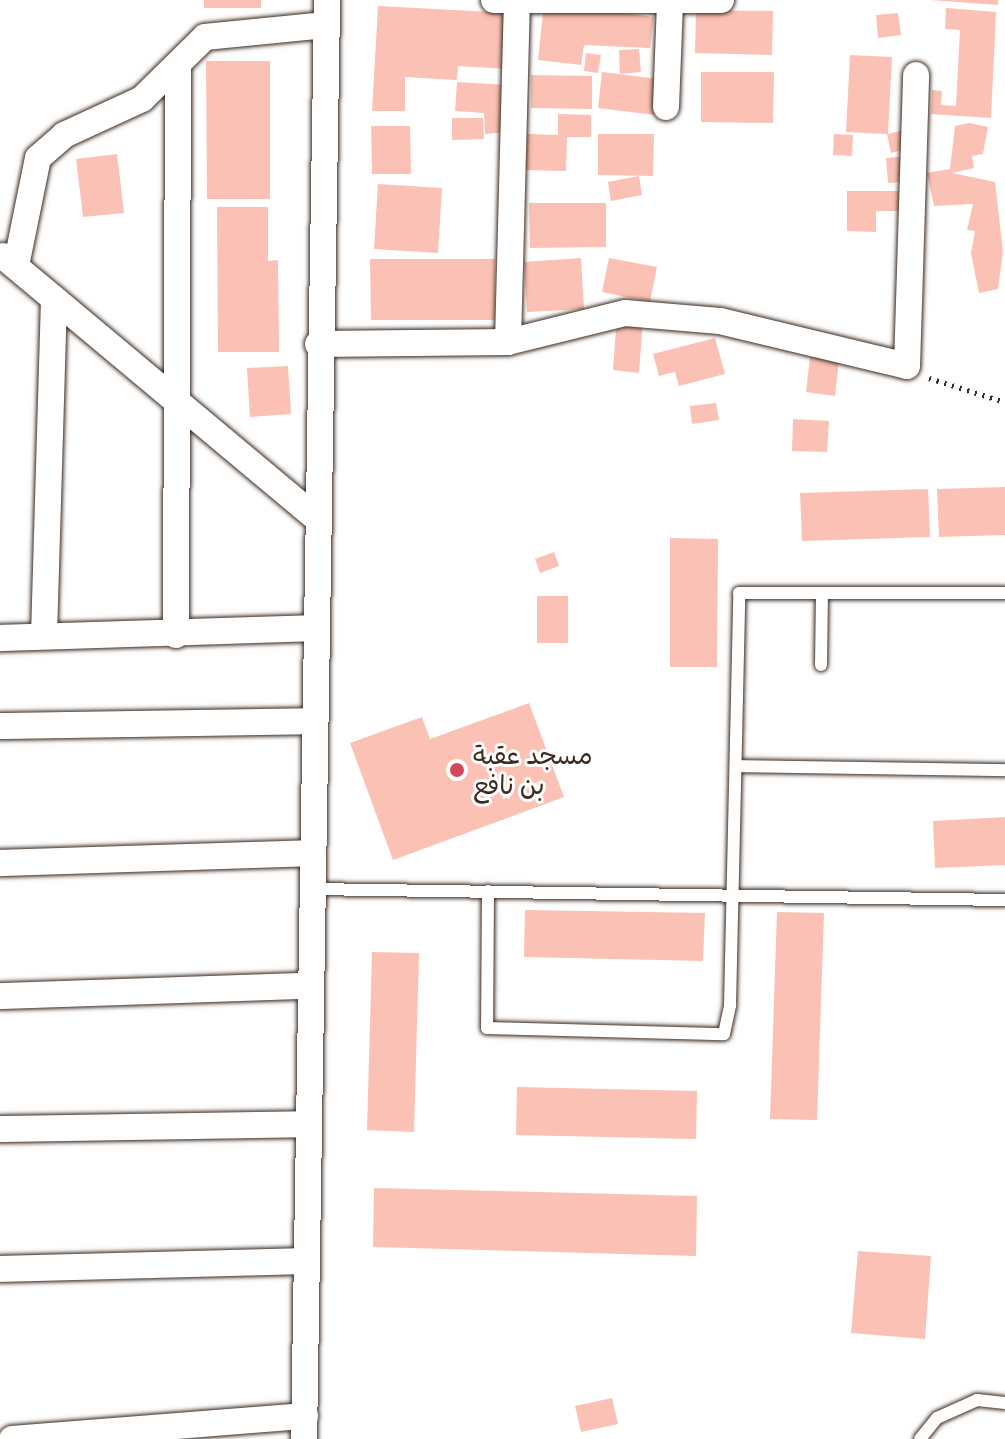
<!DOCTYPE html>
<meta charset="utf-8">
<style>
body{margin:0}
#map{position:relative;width:1005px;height:1439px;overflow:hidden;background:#fff;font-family:"Patrick Hand","Playpen Sans Arabic",sans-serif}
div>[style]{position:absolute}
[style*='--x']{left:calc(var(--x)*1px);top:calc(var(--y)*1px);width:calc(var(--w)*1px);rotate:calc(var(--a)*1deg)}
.building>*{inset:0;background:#fbc1b4}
.path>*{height:5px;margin-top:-2.5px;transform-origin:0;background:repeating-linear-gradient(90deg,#3b2a1e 0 2px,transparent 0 8px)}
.roads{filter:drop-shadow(0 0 2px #3b2a1e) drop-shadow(0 0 2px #3b2a1e)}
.service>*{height:12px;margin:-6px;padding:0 6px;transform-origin:6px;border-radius:6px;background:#fff}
.minor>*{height:26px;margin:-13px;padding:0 13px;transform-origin:13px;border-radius:13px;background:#fff}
.dots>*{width:22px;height:22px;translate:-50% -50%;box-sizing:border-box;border:4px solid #fff;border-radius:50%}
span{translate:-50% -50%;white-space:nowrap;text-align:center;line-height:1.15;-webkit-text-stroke:6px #fff;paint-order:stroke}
.poi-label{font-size:26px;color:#3b2a1e}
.left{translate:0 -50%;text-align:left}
</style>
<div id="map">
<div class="building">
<i style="clip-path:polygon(204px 0,261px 0,261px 8px,204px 8px)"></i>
<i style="clip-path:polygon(930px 0,998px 0,998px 5px)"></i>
<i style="clip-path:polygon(544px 3px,654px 17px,650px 48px,584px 45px,581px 65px,538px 60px)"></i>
<i style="clip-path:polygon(378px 6px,512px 13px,509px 69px,458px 66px,457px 80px,405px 77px,405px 111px,372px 111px)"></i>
<i style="clip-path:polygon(946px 8px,996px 12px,991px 118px,931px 114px,932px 90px,942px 91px,941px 105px,956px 106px,960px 30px,945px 29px)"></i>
<i style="clip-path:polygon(696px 10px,773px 11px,772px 55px,695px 53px)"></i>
<i style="clip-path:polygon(898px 13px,901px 35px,878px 38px,876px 15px)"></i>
<i style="clip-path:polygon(639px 49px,641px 72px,620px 74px,619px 50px)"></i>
<i style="clip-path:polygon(586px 53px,601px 55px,598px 73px,584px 71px)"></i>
<i style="clip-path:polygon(850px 55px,892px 57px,888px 134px,904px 130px,909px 148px,891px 153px,887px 134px,846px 132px)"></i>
<i style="clip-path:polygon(206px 61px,270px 61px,270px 199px,207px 199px)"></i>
<i style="clip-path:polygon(602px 72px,658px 79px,655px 115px,598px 108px)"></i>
<i style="clip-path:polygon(701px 72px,774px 72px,773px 123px,701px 122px)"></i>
<i style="clip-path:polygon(531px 75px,592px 76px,592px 109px,531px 108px)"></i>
<i style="clip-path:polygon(457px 82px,507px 85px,509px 132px,485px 134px,484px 113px,455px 111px)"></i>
<i style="clip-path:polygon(558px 114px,591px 115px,591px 137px,567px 137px,566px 171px,526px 170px,527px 134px,558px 135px)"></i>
<i style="clip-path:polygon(452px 118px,483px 118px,484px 139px,452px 140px)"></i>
<i style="clip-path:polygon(969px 123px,988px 127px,983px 154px,972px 156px,974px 168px,952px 173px,995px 182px,1003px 251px,998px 289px,979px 293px,971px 253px,975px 231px,967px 230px,973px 204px,934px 206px,927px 173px,950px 169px,955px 126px)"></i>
<i style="clip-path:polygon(371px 126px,410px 126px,411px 174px,372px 174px)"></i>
<i style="clip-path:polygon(598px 134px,654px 134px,653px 176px,598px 175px)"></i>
<i style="clip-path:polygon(834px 134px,853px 135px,852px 156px,833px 155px)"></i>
<i style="clip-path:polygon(117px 154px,124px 213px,83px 217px,76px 159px)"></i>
<i style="clip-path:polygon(908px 156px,910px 181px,888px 183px,886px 158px)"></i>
<i style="clip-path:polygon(639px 176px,642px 195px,611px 201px,608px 182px)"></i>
<i style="clip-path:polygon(378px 184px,442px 188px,438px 253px,374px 249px)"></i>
<i style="clip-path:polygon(847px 191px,909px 191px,909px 211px,876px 211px,876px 232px,847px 231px)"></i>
<i style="clip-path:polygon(529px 203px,606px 203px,606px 247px,530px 248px)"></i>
<i style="clip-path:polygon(217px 207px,268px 207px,268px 261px,278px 260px,279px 352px,218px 352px)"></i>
<i style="clip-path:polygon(581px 258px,584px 309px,527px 312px,524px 262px)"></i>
<i style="clip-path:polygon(609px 258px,657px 267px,650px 302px,602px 292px)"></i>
<i style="clip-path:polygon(370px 259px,495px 259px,495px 320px,371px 320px)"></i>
<i style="clip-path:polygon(617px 316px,643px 318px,639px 373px,613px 370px)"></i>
<i style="clip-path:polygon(715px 338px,725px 374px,679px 386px,675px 372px,659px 376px,653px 354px)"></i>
<i style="clip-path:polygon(810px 357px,839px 361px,835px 396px,806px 392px)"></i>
<i style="clip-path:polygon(288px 366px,291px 414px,250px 417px,247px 368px)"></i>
<i style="clip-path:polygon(716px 403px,719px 420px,692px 424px,690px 406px)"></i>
<i style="clip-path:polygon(793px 419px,829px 421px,827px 452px,792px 451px)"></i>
<i style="clip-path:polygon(1005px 487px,1005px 535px,939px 537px,937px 489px)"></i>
<i style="clip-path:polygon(928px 489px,930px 537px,802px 541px,800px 493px)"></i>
<i style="clip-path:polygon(670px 538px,718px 539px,717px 667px,670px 667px)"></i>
<i style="clip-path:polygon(554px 552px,559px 566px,540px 573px,535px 559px)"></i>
<i style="clip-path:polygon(537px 596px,568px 596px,568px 643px,537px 643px)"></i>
<i style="clip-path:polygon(529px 703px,564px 797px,393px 860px,350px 743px,422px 717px,430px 739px)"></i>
<i style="clip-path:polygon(1005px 817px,1005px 865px,935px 868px,933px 821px)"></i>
<i style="clip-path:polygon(525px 910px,705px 913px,703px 961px,524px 957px)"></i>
<i style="clip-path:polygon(777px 912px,824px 913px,817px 1120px,770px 1119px)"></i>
<i style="clip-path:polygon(372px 952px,419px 953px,414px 1132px,367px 1130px)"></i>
<i style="clip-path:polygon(517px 1087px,697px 1091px,696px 1139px,516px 1135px)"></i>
<i style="clip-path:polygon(374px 1188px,697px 1196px,696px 1256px,373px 1247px)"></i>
<i style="clip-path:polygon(858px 1251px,931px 1256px,925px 1339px,851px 1333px)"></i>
<i style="clip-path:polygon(612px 1398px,618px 1424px,581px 1432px,575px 1406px)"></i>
</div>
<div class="path">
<i style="--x:929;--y:378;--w:80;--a:17.5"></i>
</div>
<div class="roads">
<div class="service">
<i style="--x:821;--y:665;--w:72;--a:-89.2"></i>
<i style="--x:736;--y:766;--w:269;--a:0.9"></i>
<i style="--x:312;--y:889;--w:693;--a:0.91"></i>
<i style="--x:488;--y:891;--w:137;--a:90.4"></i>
<i style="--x:487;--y:1028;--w:237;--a:1.5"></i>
<i style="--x:724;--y:1034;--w:30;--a:-78"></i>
<i style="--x:730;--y:1005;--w:412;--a:-88.7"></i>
<i style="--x:739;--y:593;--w:266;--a:0"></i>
<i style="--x:920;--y:1439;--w:27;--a:-51"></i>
<i style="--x:937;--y:1418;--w:44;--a:-24.2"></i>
<i style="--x:977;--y:1400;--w:28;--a:6"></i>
</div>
<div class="minor">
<i style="--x:494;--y:0;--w:227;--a:0"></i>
<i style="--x:666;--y:107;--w:105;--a:-87.8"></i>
<i style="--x:3;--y:256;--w:407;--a:39.9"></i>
<i style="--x:16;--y:266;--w:110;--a:-78.5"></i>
<i style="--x:38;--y:158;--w:35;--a:-41"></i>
<i style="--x:64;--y:135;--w:86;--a:-24.8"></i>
<i style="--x:142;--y:99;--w:88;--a:-44.5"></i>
<i style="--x:205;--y:37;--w:121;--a:-5.7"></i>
<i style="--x:508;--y:342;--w:342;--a:-88.5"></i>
<i style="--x:318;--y:344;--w:190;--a:-0.6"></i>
<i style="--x:508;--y:342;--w:121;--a:-13.9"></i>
<i style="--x:625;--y:313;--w:95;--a:4.8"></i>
<i style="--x:720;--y:321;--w:192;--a:13.5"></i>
<i style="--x:907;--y:366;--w:291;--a:-88.2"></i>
<i style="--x:176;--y:635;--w:569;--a:-89.8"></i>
<i style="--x:44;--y:636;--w:337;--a:-88.3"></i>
<i style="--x:0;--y:638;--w:313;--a:-1.8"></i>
<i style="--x:0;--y:726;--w:312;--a:-0.9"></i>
<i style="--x:0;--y:863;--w:311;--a:-1.8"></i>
<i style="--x:0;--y:996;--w:309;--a:-1.9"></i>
<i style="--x:0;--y:1129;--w:307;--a:-0.9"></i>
<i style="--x:0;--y:1269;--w:305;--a:-1.5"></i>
<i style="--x:12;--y:1439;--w:294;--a:-4.5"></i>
<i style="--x:304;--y:1439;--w:1439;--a:-89.08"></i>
</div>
</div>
<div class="dots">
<i style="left:457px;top:770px;background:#d1495b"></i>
</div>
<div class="poi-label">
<span class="left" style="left:473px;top:770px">مسجد عقبة<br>بن نافع</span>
</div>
</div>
